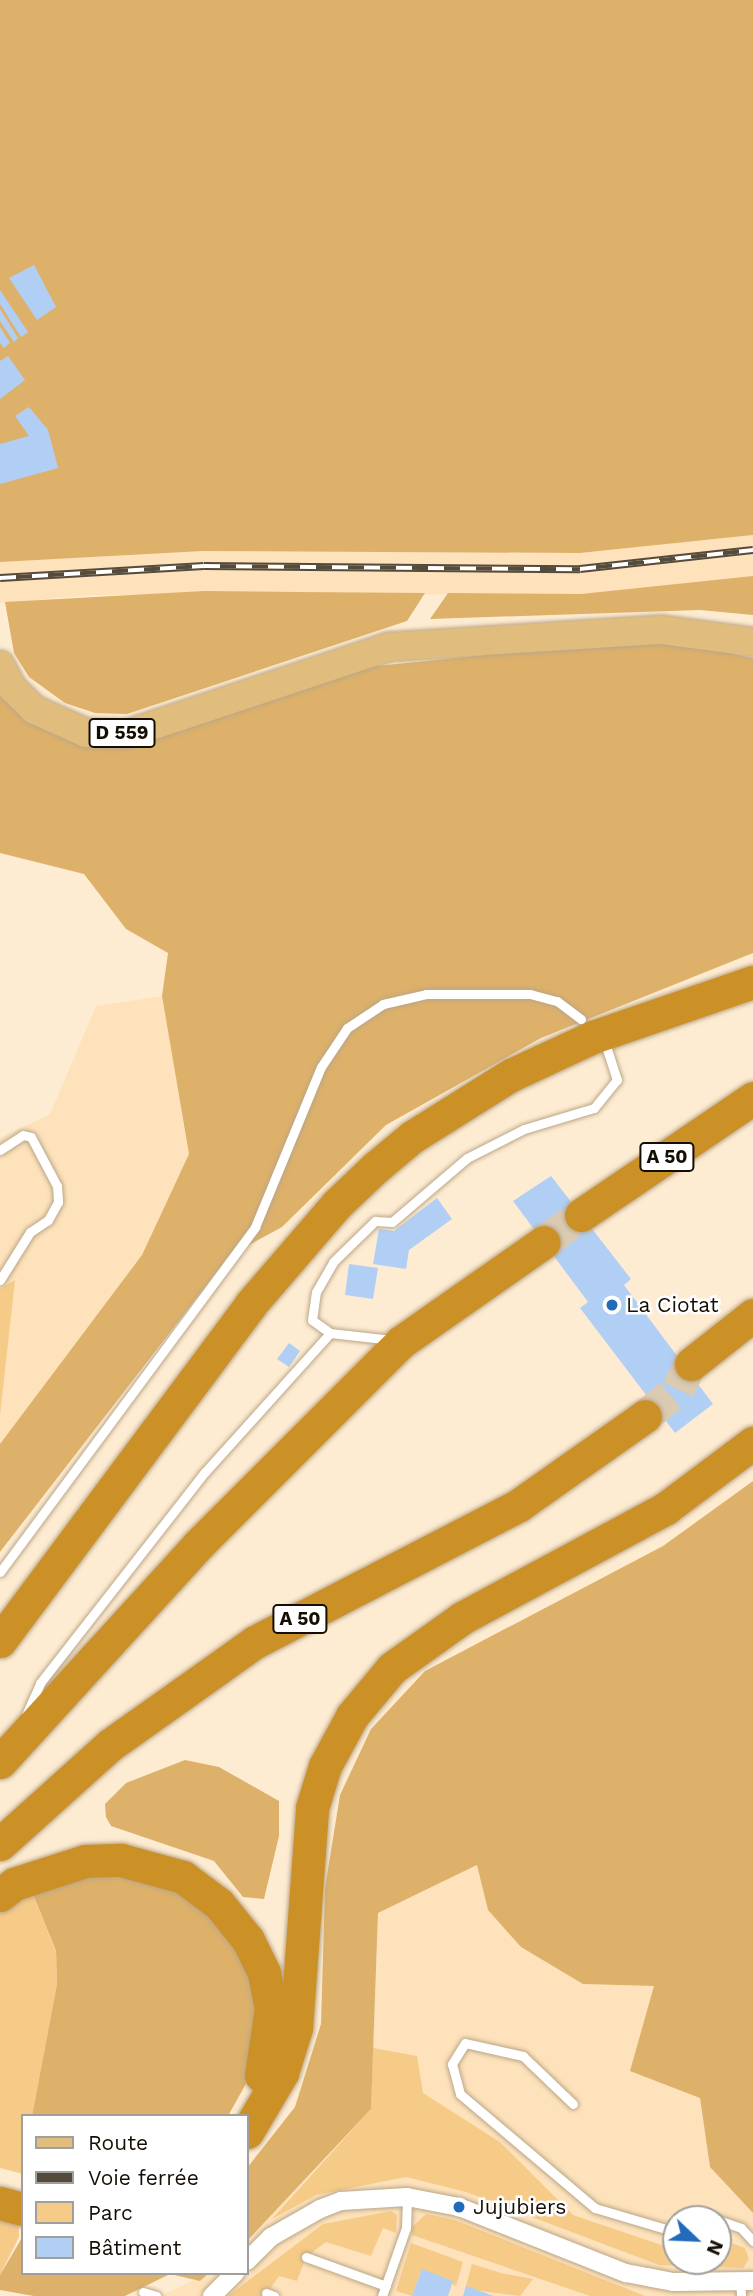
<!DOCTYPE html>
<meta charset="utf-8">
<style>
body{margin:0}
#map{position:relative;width:753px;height:2296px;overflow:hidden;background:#feecd2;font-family:"Work Sans",sans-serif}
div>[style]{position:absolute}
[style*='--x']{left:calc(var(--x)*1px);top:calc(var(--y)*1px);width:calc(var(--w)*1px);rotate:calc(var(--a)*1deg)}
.built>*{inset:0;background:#fde2bb}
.green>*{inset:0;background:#f6cb88}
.forest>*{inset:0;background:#ddb16a}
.building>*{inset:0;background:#b1cff5}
.highway-tunnel>*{height:33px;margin-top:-16.5px;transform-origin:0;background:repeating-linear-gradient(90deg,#dbcbb3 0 33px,transparent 0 50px)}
.roads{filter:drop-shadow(0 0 2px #bba687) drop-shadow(0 0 2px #bba687)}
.lane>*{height:9px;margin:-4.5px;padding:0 4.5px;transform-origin:4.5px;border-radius:4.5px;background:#fff}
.street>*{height:18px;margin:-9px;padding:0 9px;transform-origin:9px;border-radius:9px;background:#fff}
.primary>*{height:28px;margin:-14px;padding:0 14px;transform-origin:14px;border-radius:14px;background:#e0bd7d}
.highway>*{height:33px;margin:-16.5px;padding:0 16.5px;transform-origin:16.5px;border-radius:16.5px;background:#cb9127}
.rail>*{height:8px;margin-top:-4px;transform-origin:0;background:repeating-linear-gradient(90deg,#fff 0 16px,#554b3d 0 32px);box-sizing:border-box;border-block:2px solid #554b3d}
.dots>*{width:19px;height:19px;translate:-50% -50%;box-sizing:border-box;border:4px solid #fff;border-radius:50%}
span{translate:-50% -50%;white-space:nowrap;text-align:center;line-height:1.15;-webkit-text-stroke:5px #fff;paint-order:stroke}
.shield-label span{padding:2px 5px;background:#fff;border:2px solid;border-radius:5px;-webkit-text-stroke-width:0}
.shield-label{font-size:19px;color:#150e04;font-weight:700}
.poi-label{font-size:21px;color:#150e04}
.left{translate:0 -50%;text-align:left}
.legend{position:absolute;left:21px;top:2114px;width:228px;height:161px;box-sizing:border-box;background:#fff;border:2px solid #a19f9b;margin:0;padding:9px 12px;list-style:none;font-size:21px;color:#150e04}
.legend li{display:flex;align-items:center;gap:14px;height:35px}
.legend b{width:35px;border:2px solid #a19f9b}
.north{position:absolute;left:662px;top:2205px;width:70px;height:70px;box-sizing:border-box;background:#fff;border:2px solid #a19f9b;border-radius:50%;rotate:113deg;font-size:19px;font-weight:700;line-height:28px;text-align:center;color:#150e04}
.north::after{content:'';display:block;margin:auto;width:24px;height:32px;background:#226bbb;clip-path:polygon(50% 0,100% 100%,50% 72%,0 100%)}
</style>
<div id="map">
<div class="built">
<i style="clip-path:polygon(753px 535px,753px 576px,678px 586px,581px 594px,94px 595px,0 603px,0 562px,203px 551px,580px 553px)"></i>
<i style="clip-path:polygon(162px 996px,189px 1155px,142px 1255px,0 1444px,0 1138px,50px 1114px,96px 1006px)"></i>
<i style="clip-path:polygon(evenodd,478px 1865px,488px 1910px,583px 1984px,654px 1986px,700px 2098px,710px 2167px,753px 2213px,753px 2296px,160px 2296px,209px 2273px,247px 2273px,247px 2241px,371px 2109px,378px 1913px,478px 1865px,676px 2219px,718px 2219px,718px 2261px,676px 2261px,676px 2219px)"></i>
</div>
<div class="green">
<i style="clip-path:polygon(15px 1280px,0 1415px,0 1289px)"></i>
<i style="clip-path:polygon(33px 1894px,56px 1952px,57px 1984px,32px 2116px,23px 2116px,23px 2174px,0 2168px,0 1907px)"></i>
<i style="clip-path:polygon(373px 2048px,417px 2056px,423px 2093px,500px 2142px,573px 2215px,676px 2250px,676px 2261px,718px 2261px,718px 2238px,745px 2248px,749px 2259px,743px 2268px,659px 2265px,466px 2192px,406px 2177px,316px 2195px,272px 2219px,371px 2109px)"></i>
<i style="clip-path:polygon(0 2211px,18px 2216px,19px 2237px,0 2275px)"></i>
<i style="clip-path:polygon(391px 2211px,397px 2215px,396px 2233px,383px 2228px,371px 2256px,326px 2242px,306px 2257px,297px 2281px,279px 2276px,265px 2296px,228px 2296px,323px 2224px)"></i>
<i style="clip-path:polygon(426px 2214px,455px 2220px,645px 2296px,590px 2296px,412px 2235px,411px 2228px)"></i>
<i style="clip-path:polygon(411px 2243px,463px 2262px,456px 2286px,422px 2269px,412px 2296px,396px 2291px)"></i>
<i style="clip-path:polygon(472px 2264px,501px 2273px,533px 2279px,520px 2296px,465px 2289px)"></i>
</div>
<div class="forest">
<i style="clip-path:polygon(0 0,753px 0,753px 535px,580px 553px,203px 551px,0 562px)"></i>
<i style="clip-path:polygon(753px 576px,753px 615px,700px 610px,430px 619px,448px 593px,581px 594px)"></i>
<i style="clip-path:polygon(204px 591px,299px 592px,425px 593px,407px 621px,127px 714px,95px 713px,65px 703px,29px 677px,14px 653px,5px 602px)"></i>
<i style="clip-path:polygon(655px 638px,753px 658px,753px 953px,541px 1038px,386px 1125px,282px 1227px,229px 1256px,0 1552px,0 1444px,142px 1255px,189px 1154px,162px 996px,168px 953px,126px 929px,84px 874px,0 853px,0 692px,24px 720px,81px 743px,357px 668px)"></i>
<i style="clip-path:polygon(753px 1481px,753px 2213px,710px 2167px,700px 2098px,630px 2071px,654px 1986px,583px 1984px,521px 1947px,488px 1910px,477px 1865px,378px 1913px,371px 2109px,247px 2241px,247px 2168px,295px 2107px,321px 2024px,325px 1888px,340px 1795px,371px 1729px,425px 1671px,663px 1546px)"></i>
<i style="clip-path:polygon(185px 1760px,219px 1767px,279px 1801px,279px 1836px,264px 1899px,243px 1897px,214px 1861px,111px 1826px,106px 1817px,105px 1804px,126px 1783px)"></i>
<i style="clip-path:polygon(115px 1871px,183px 1888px,237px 1942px,257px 1975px,257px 2064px,228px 2116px,32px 2116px,57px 1984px,56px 1951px,33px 1894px,51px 1881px)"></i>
<i style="clip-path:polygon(23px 2236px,23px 2273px,209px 2273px,200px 2281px,170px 2274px,125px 2296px,34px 2296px,0 2290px,0 2275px)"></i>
</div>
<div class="building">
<i style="clip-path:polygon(34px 265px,56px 307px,37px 320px,9px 278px)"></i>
<i style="clip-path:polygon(0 290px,28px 332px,21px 337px,0 304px)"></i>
<i style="clip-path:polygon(0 309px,18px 338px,14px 342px,0 321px)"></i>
<i style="clip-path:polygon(0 327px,10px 343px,4px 348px,0 343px)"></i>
<i style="clip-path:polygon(8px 356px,25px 380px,0 399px,0 361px)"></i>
<i style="clip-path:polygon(29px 407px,48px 430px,58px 468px,0 484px,0 444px,29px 436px,15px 416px)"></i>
<i style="clip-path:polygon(551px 1176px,631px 1279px,624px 1285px,713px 1404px,675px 1433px,580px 1308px,588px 1302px,513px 1201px)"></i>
<i style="clip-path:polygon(437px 1198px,452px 1219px,409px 1250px,406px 1269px,373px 1264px,379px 1229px,394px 1231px)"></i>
<i style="clip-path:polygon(349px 1264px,378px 1268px,373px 1299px,345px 1295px)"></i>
<i style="clip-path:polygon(289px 1343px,300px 1351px,289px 1367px,277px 1359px)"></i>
<i style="clip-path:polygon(422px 2269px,453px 2281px,448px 2296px,412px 2296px)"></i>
<i style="clip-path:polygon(466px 2286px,494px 2296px,463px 2296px)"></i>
</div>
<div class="highway-tunnel">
<i style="--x:544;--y:1242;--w:46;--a:-36.1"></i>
<i style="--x:645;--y:1416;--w:43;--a:-39.3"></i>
<i style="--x:678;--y:1389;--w:28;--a:-63"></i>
</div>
<div class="roads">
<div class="lane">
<i style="--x:0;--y:1150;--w:27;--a:-33"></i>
<i style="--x:23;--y:1135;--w:8;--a:14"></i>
<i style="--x:31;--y:1137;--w:55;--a:62"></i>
<i style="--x:57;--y:1186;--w:16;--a:86"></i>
<i style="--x:58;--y:1202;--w:21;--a:119"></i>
<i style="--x:48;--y:1220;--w:22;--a:146"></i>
<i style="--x:30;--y:1232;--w:57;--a:122"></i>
<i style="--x:330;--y:1333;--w:22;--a:-144"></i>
<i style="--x:312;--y:1320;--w:28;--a:-82"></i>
<i style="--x:316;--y:1292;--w:34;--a:-60"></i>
<i style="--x:333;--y:1262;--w:59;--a:-44.3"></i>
<i style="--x:375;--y:1221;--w:17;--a:3"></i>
<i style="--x:392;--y:1222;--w:99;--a:-40.5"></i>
<i style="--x:467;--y:1158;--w:64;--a:-27"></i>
<i style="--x:524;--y:1129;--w:73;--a:-16.7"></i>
<i style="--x:594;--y:1108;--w:36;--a:-51"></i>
<i style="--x:617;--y:1080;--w:35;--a:-108"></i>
<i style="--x:0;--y:1572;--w:429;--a:-53.5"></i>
<i style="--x:255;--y:1227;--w:173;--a:-67.6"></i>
<i style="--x:321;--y:1067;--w:47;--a:-56.3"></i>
<i style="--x:347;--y:1028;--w:43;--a:-33.7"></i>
<i style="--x:383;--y:1004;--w:44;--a:-13.1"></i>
<i style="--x:426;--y:994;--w:104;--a:0"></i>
<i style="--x:530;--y:994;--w:28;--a:15"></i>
<i style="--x:557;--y:1001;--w:30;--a:37"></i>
<i style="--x:26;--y:1715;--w:35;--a:-66"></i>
<i style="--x:40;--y:1683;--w:268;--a:-52"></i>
<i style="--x:205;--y:1472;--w:187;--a:-48"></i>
<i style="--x:330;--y:1333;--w:63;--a:6.3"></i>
<i style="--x:573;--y:2104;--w:69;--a:-136.2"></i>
<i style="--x:523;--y:2056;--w:59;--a:-167.4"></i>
<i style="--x:465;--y:2043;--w:25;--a:122"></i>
<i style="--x:452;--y:2064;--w:31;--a:75"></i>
<i style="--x:460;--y:2094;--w:177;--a:40.2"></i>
<i style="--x:595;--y:2208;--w:84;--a:16.5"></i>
<i style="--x:715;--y:2219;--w:28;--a:19"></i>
<i style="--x:741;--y:2228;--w:18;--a:47"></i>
<i style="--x:306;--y:2257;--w:85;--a:19.9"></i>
<i style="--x:740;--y:2280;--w:16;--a:86"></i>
<i style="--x:143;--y:2292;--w:14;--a:17"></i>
<i style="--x:266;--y:2293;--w:9;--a:21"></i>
<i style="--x:382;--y:2296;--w:72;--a:-70.6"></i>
<i style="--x:406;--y:2228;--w:31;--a:-88"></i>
</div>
<div class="street">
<i style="--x:247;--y:2261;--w:34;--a:-45"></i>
<i style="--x:271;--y:2237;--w:56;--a:-29.7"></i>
<i style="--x:320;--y:2209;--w:22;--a:-21"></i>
<i style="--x:341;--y:2201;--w:66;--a:-3.5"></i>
<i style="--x:407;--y:2197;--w:53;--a:10.9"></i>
<i style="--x:459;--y:2207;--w:180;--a:21.6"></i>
<i style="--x:626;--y:2273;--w:48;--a:10.8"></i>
<i style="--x:673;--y:2282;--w:80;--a:-0.7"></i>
<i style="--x:212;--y:2296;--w:33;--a:-45"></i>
</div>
<div class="primary">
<i style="--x:0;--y:665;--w:26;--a:62"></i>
<i style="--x:12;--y:688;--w:32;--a:44"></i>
<i style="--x:35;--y:710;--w:56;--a:24.3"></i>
<i style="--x:86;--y:733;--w:41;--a:1.4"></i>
<i style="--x:127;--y:734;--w:275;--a:-18.4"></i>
<i style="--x:388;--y:647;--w:275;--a:-3.6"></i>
<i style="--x:662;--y:630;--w:92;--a:7.5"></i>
</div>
<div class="highway">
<i style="--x:581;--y:1215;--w:208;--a:-34.2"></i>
<i style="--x:691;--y:1364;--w:79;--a:-38.3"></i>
<i style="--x:0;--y:1641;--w:419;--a:-53.3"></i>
<i style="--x:250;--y:1305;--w:133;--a:-49.3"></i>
<i style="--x:337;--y:1204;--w:54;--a:-43.5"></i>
<i style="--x:376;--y:1167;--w:47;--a:-39.8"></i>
<i style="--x:412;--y:1137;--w:117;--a:-32.1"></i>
<i style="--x:511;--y:1075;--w:90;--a:-24.9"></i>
<i style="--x:593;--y:1037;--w:169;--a:-19"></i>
<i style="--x:0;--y:1762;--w:292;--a:-47.6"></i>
<i style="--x:197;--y:1546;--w:288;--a:-45"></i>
<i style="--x:401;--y:1342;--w:174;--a:-35"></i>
<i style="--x:0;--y:1844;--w:148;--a:-42"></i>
<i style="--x:110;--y:1745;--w:178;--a:-35.4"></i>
<i style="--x:255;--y:1642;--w:297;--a:-27.4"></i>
<i style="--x:519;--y:1505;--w:154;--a:-35.2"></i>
<i style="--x:0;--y:1895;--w:18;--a:-38"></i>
<i style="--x:14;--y:1884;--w:75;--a:-17.9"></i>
<i style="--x:85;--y:1861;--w:36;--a:-2"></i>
<i style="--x:121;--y:1860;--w:64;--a:15.3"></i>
<i style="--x:183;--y:1877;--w:45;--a:36.9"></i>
<i style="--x:219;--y:1904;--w:46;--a:51.1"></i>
<i style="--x:248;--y:1940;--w:37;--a:64"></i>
<i style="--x:264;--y:1973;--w:36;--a:79"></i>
<i style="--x:271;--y:2008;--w:68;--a:98.5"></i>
<i style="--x:247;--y:2132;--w:69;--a:-59.3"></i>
<i style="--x:282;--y:2073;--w:47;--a:-72.7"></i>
<i style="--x:296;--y:2028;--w:221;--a:-85.8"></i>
<i style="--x:312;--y:1808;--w:44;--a:-72.8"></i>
<i style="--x:325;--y:1766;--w:57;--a:-61.6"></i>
<i style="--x:352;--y:1716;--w:62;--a:-50.2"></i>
<i style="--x:392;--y:1668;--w:86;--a:-35.5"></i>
<i style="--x:462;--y:1618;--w:232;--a:-28.3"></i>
<i style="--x:666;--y:1508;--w:109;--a:-36.8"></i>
<i style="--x:0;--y:2203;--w:24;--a:15"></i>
</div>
</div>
<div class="rail">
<i style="--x:0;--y:578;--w:204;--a:-3.4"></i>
<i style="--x:204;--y:566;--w:376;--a:0.5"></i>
<i style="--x:580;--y:569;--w:174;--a:-6.3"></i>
</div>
<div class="dots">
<i style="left:612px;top:1305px;background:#226bbb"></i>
<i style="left:459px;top:2207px;background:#226bbb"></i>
</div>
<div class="shield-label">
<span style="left:122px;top:733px">D 559</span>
<span style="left:667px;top:1157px">A 50</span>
<span style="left:300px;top:1619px">A 50</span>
</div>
<div class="poi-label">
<span class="left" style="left:626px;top:1305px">La Ciotat</span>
<span class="left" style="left:473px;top:2207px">Jujubiers</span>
</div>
<ul class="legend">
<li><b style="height:9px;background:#e0bd7d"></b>Route</li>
<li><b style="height:9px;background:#554b3d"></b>Voie ferrée</li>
<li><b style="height:19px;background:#f6cb88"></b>Parc</li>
<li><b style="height:19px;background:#b1cff5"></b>Bâtiment</li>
</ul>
<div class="north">N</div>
</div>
